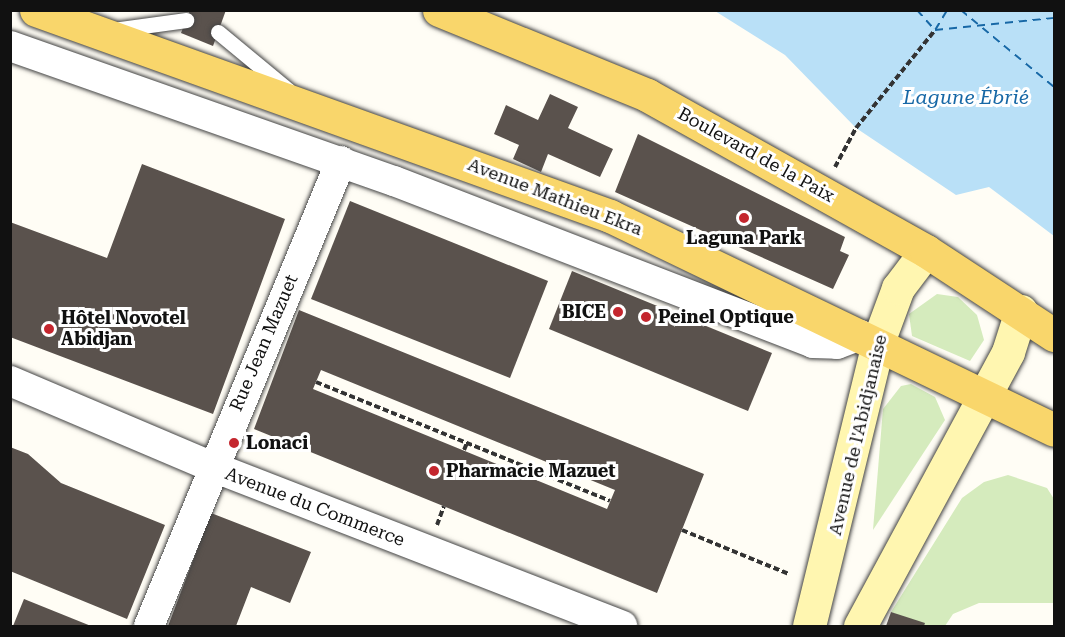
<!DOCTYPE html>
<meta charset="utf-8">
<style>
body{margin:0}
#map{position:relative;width:1065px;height:637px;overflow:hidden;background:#fffdf5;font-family:"Roboto Serif",serif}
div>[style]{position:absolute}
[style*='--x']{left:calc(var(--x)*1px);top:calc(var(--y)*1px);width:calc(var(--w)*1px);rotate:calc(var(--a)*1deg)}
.green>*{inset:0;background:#d5ebbd}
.water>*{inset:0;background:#b9e0f7}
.ferry>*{height:1.5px;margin-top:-0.75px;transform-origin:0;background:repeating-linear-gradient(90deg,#1768a6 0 8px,transparent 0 14px)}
.building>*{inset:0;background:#5a524d}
.path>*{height:4px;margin-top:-2px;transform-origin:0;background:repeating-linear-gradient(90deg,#333 0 6px,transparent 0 9px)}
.roads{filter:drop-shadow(0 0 2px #444) drop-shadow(0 0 2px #444)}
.service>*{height:15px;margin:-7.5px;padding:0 7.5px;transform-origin:7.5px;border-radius:7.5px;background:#fff}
.minor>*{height:30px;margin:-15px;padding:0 15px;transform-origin:15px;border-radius:15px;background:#fff}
.secondary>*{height:33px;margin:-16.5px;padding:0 16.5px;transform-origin:16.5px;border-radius:16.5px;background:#fff6b0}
.primary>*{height:33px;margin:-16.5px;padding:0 16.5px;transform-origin:16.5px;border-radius:16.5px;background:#f9d66b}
.dots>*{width:16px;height:16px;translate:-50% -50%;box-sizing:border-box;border:3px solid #fff;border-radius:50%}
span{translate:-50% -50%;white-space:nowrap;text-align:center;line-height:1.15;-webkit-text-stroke:6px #fff;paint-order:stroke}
.street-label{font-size:18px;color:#111}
.poi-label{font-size:18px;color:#111;font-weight:700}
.right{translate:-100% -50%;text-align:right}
.left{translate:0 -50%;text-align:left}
.water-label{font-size:20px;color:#1768a6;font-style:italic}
.frame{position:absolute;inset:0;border:12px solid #111;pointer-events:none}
</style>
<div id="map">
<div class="green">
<i style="clip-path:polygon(937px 294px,958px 297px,977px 315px,984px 340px,970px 361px,912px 336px,909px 314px)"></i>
<i style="clip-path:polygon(911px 384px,935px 397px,945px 420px,873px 530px,883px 409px,901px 386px)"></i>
<i style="clip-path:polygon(1008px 475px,1047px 488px,1054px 499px,1054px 603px,979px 603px,953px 614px,945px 626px,924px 626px,891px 612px,962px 498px,984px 482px)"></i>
</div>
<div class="water">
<i style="clip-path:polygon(715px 11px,1054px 11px,1054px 236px,989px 187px,956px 195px,856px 128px,785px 55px)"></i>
</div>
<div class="ferry">
<i style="--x:917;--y:10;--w:25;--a:48"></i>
<i style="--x:961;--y:10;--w:121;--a:39.6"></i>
<i style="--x:935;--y:30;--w:120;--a:-5.8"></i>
<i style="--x:935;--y:30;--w:23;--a:-59"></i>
</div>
<div class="building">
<i style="clip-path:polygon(190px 10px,226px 10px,213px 46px,181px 33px)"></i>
<i style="clip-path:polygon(550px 94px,578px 107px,568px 128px,613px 149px,600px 177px,548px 154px,541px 172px,513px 159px,519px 145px,494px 134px,506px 105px,538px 120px)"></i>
<i style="clip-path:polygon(638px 134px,845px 237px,840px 251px,849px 255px,833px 289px,615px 192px)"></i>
<i style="clip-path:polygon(142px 164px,285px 219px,213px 414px,10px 337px,10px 222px,107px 258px)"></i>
<i style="clip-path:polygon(350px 201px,548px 281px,510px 378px,311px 299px)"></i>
<i style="clip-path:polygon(572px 271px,772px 353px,748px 411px,549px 329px)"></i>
<i style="clip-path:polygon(evenodd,299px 310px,704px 474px,657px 593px,254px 429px,299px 310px,321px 370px,615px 490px,607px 509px,313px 389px,321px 370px)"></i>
<i style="clip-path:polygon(10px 447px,28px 454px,61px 483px,165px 525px,127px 619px,10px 571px)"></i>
<i style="clip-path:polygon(211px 513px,311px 552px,290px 603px,251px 587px,236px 626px,168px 626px)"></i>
<i style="clip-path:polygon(24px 599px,91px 626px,13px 626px)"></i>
<i style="clip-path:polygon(891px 612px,925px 623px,924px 626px,886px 626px)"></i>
</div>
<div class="path">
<i style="--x:835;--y:167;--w:44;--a:-61.7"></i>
<i style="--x:856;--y:128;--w:126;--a:-51.1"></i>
<i style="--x:316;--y:382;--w:317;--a:22"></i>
<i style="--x:464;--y:450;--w:8;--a:-67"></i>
<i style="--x:437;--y:525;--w:20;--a:-70"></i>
<i style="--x:682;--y:530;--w:116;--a:22.4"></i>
</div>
<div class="roads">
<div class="service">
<i style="--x:113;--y:30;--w:74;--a:-7.8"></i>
<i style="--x:218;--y:32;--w:91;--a:39.6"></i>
</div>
<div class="minor">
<i style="--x:10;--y:46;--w:407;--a:19.4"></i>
<i style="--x:394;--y:181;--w:449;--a:21.1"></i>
<i style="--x:813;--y:343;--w:24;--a:2"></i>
<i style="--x:837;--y:344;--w:25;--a:-21"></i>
<i style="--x:10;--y:381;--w:220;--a:23"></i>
<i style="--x:213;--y:467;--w:439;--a:21.2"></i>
<i style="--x:149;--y:626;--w:503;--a:-67.56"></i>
</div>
<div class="secondary">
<i style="--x:809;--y:626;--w:292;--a:-76.3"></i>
<i style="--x:878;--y:342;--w:58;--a:-69.7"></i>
<i style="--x:898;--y:288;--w:46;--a:-52.9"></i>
<i style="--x:860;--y:626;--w:311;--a:-61.6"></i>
<i style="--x:1008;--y:352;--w:43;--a:-72.4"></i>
</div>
<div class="primary">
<i style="--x:36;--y:10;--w:610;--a:19.74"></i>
<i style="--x:610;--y:216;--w:493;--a:25.7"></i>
<i style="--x:439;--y:10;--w:225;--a:22.2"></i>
<i style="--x:647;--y:95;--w:320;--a:29.2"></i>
<i style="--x:926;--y:251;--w:153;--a:33.3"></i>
</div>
</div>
<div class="dots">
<i style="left:744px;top:218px;background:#c4262e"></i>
<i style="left:618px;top:312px;background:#c4262e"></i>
<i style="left:646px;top:317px;background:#c4262e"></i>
<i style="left:49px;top:329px;background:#c4262e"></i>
<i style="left:234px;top:443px;background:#c4262e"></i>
<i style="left:434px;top:471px;background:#c4262e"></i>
</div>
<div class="street-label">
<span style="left:756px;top:155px;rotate:29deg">Boulevard de la Paix</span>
<span style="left:555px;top:197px;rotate:21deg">Avenue Mathieu Ekra</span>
<span style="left:264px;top:343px;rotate:-67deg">Rue Jean Mazuet</span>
<span style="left:858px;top:435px;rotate:-77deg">Avenue de l'Abidjanaise</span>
<span style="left:315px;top:507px;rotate:21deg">Avenue du Commerce</span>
</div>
<div class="poi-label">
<span style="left:744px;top:238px">Laguna Park</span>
<span class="right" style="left:606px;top:312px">BICE</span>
<span class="left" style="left:658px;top:317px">Peinel Optique</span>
<span class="left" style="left:61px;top:329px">Hôtel Novotel<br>Abidjan</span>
<span class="left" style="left:246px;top:443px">Lonaci</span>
<span class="left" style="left:446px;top:471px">Pharmacie Mazuet</span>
</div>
<div class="water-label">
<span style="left:966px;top:97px">Lagune Ébrié</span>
</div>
<div class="frame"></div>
</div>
